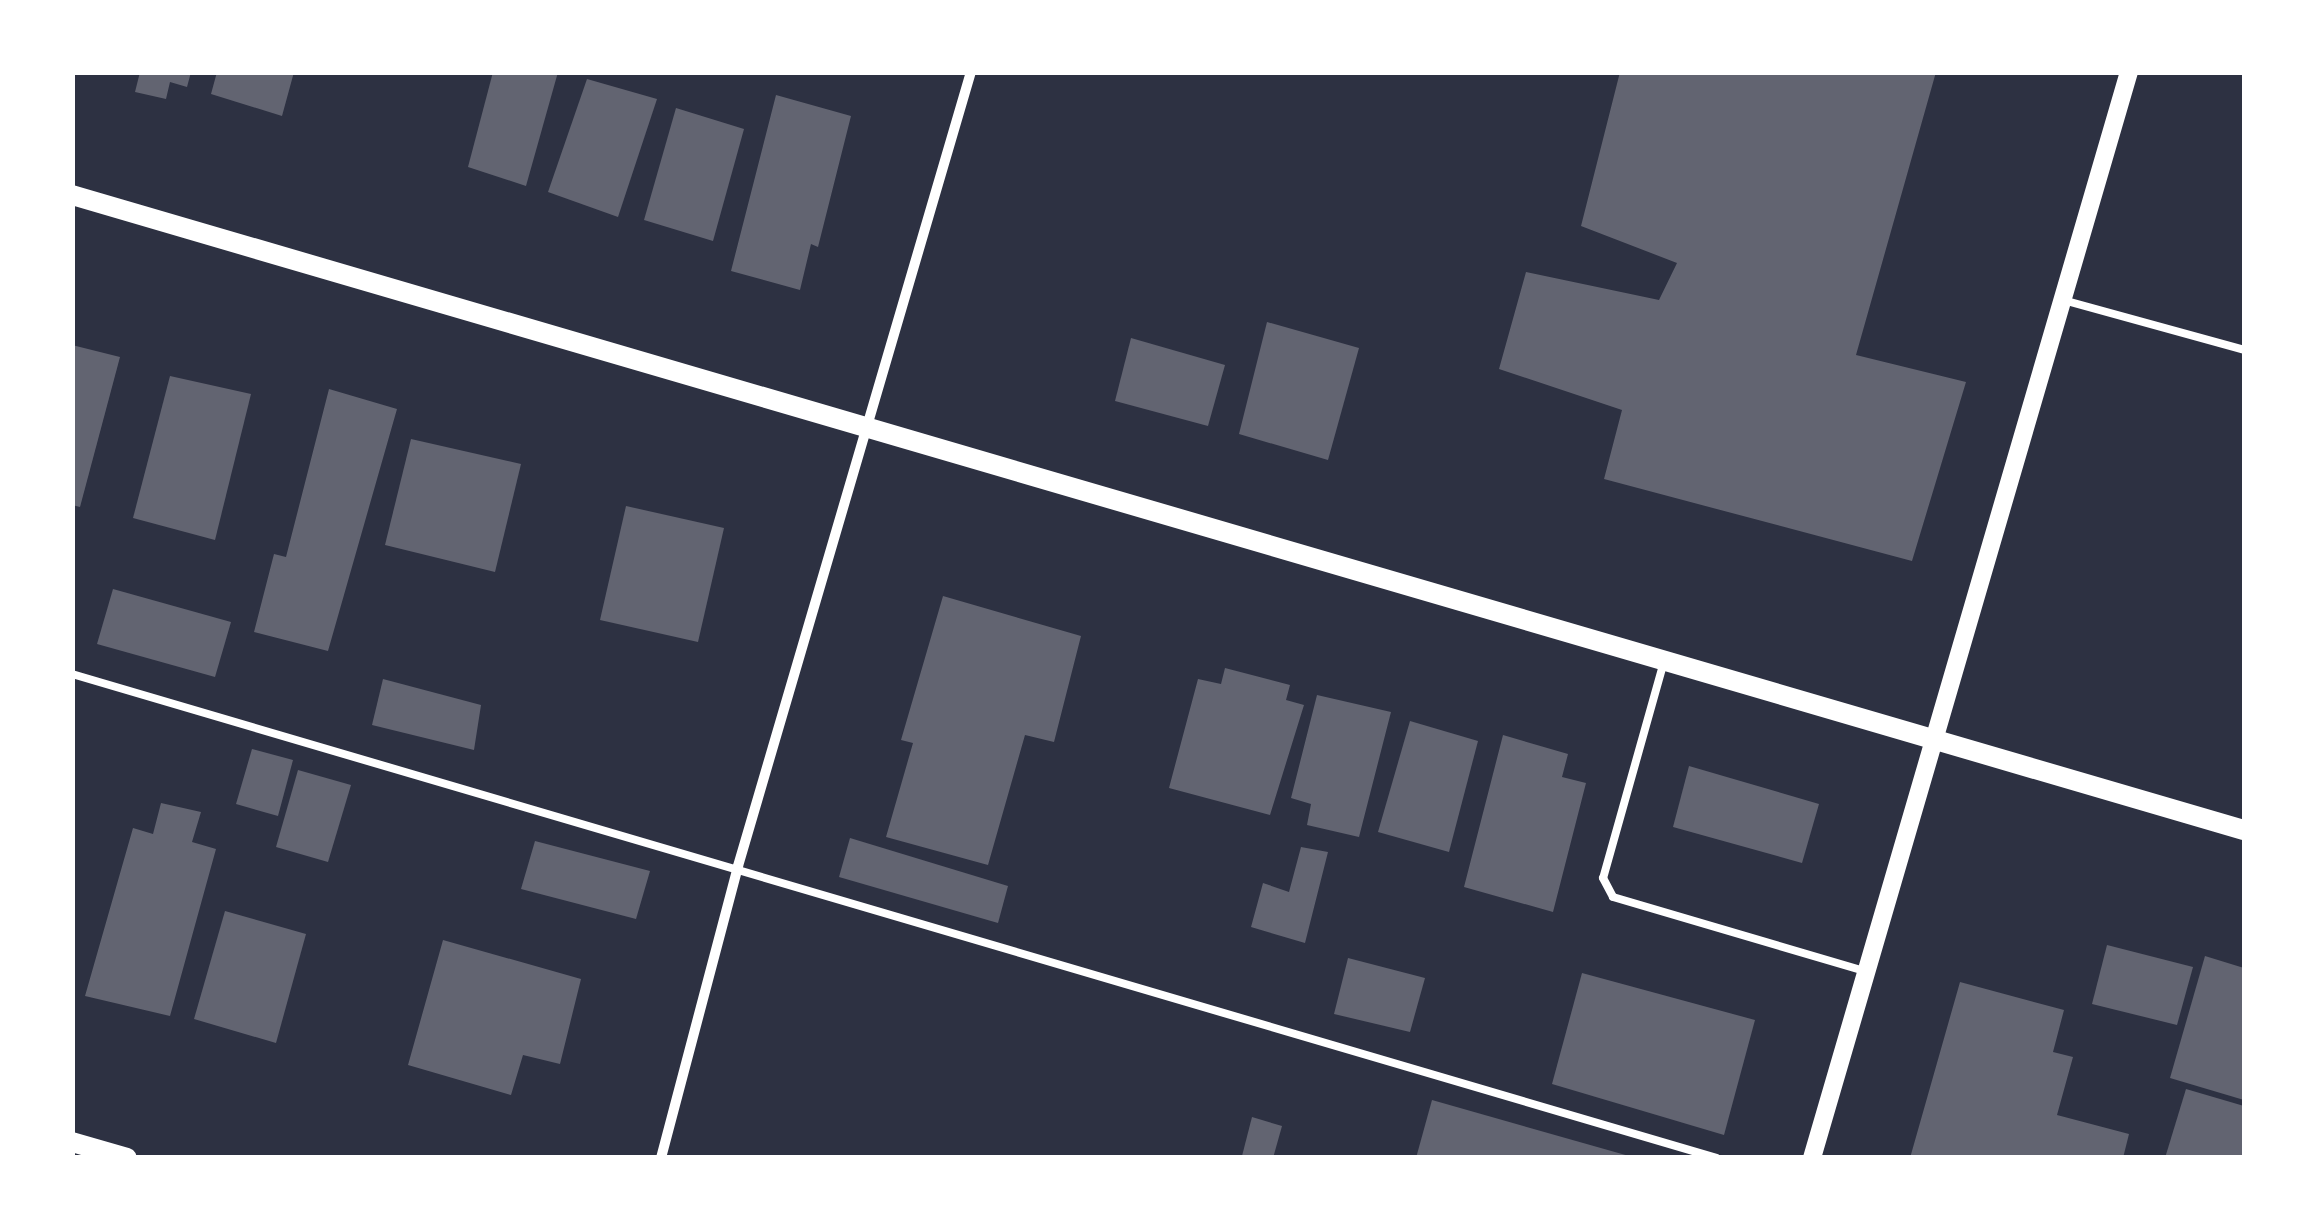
<!DOCTYPE html>
<style>
body{margin:0}
#map{position:relative;width:2317px;height:1230px;overflow:hidden;background:#2d3142;font-family:"Sofia Sans Condensed",sans-serif}
div>[style]{position:absolute}
[style*='--x']{left:calc(var(--x)*1px);top:calc(var(--y)*1px);width:calc(var(--w)*1px);rotate:calc(var(--a)*1deg)}
.building>*{inset:0;background:#626471}
.service>*{height:8px;margin:-4px;padding:0 4px;transform-origin:4px;border-radius:4px;background:#fff}
.minor>*{height:10px;margin:-5px;padding:0 5px;transform-origin:5px;border-radius:5px;background:#fff}
.tertiary>*{height:18px;margin:-9px;padding:0 9px;transform-origin:9px;border-radius:9px;background:#fff}
.secondary>*{height:20px;margin:-10px;padding:0 10px;transform-origin:10px;border-radius:10px;background:#fff}
span{translate:-50% -50%;white-space:nowrap;text-align:center;line-height:1.15;-webkit-text-stroke:9px #fff;paint-order:stroke}
.frame{position:absolute;inset:0;border:75px solid #fff;pointer-events:none}
</style>
<div id="map">
<div class="building">
<i style="clip-path:polygon(140px 72px,191px 72px,187px 87px,170px 82px,166px 99px,135px 92px)"></i>
<i style="clip-path:polygon(217px 72px,294px 72px,282px 116px,211px 94px)"></i>
<i style="clip-path:polygon(493px 72px,558px 72px,526px 186px,468px 167px)"></i>
<i style="clip-path:polygon(1620px 72px,1936px 72px,1856px 355px,1966px 382px,1912px 561px,1604px 479px,1622px 410px,1499px 369px,1526px 272px,1659px 300px,1677px 263px,1581px 226px)"></i>
<i style="clip-path:polygon(587px 79px,657px 99px,618px 217px,548px 192px)"></i>
<i style="clip-path:polygon(776px 95px,851px 116px,818px 247px,811px 244px,800px 290px,731px 271px)"></i>
<i style="clip-path:polygon(676px 108px,744px 129px,713px 241px,644px 220px)"></i>
<i style="clip-path:polygon(1267px 322px,1359px 348px,1328px 460px,1239px 434px)"></i>
<i style="clip-path:polygon(1131px 338px,1225px 365px,1208px 426px,1115px 401px)"></i>
<i style="clip-path:polygon(72px 345px,120px 357px,80px 507px,72px 505px)"></i>
<i style="clip-path:polygon(170px 376px,251px 394px,215px 540px,133px 518px)"></i>
<i style="clip-path:polygon(329px 389px,397px 409px,328px 651px,254px 632px,274px 554px,286px 557px)"></i>
<i style="clip-path:polygon(411px 439px,521px 464px,495px 572px,385px 545px)"></i>
<i style="clip-path:polygon(626px 506px,724px 528px,698px 642px,600px 620px)"></i>
<i style="clip-path:polygon(113px 589px,231px 622px,215px 677px,97px 644px)"></i>
<i style="clip-path:polygon(943px 596px,1081px 636px,1054px 742px,1025px 735px,988px 865px,886px 837px,913px 743px,901px 740px)"></i>
<i style="clip-path:polygon(1225px 668px,1290px 685px,1286px 700px,1304px 705px,1270px 815px,1169px 788px,1198px 679px,1221px 684px)"></i>
<i style="clip-path:polygon(383px 679px,481px 705px,474px 750px,372px 725px)"></i>
<i style="clip-path:polygon(1317px 695px,1391px 712px,1359px 837px,1307px 825px,1311px 804px,1291px 798px)"></i>
<i style="clip-path:polygon(1410px 721px,1478px 741px,1449px 852px,1378px 832px)"></i>
<i style="clip-path:polygon(1503px 735px,1568px 754px,1562px 777px,1586px 783px,1553px 912px,1464px 887px)"></i>
<i style="clip-path:polygon(252px 749px,293px 760px,278px 816px,236px 804px)"></i>
<i style="clip-path:polygon(1689px 766px,1819px 804px,1802px 863px,1673px 827px)"></i>
<i style="clip-path:polygon(298px 770px,351px 785px,328px 862px,276px 847px)"></i>
<i style="clip-path:polygon(161px 803px,201px 812px,192px 842px,216px 849px,170px 1016px,85px 996px,133px 828px,153px 834px)"></i>
<i style="clip-path:polygon(850px 838px,1008px 886px,998px 923px,839px 877px)"></i>
<i style="clip-path:polygon(535px 841px,650px 871px,636px 919px,521px 889px)"></i>
<i style="clip-path:polygon(1301px 847px,1328px 852px,1305px 943px,1251px 927px,1263px 883px,1289px 892px)"></i>
<i style="clip-path:polygon(225px 911px,306px 934px,276px 1043px,194px 1019px)"></i>
<i style="clip-path:polygon(443px 940px,581px 979px,560px 1064px,523px 1055px,511px 1095px,408px 1065px)"></i>
<i style="clip-path:polygon(2107px 945px,2193px 967px,2177px 1025px,2092px 1004px)"></i>
<i style="clip-path:polygon(2205px 956px,2244px 968px,2244px 1100px,2170px 1078px)"></i>
<i style="clip-path:polygon(1348px 958px,1425px 978px,1410px 1032px,1334px 1014px)"></i>
<i style="clip-path:polygon(1582px 973px,1755px 1020px,1724px 1135px,1552px 1084px)"></i>
<i style="clip-path:polygon(1960px 982px,2064px 1010px,2053px 1052px,2073px 1057px,2057px 1115px,2129px 1134px,2123px 1158px,1910px 1158px)"></i>
<i style="clip-path:polygon(2186px 1089px,2244px 1106px,2244px 1158px,2165px 1158px)"></i>
<i style="clip-path:polygon(1432px 1100px,1629px 1156px,1629px 1158px,1416px 1158px)"></i>
<i style="clip-path:polygon(1252px 1117px,1282px 1126px,1273px 1158px,1242px 1156px)"></i>
</div>
<div class="service">
<i style="--x:2063;--y:300;--w:188;--a:15.4"></i>
<i style="--x:1663;--y:665;--w:221;--a:105.7"></i>
<i style="--x:1603;--y:878;--w:21;--a:62"></i>
<i style="--x:1613;--y:897;--w:263;--a:16.4"></i>
<i style="--x:72;--y:674;--w:1714;--a:16.4"></i>
</div>
<div class="minor">
<i style="--x:661;--y:1158;--w:302;--a:-75.2"></i>
<i style="--x:738;--y:866;--w:827;--a:-73.65"></i>
</div>
<div class="tertiary">
<i style="--x:1812;--y:1158;--w:1131;--a:-73.73"></i>
</div>
<div class="secondary">
<i style="--x:72;--y:195;--w:2263;--a:16.3"></i>
<i style="--x:72;--y:1142;--w:57;--a:16.2"></i>
</div>
<div class="frame"></div>
</div>
